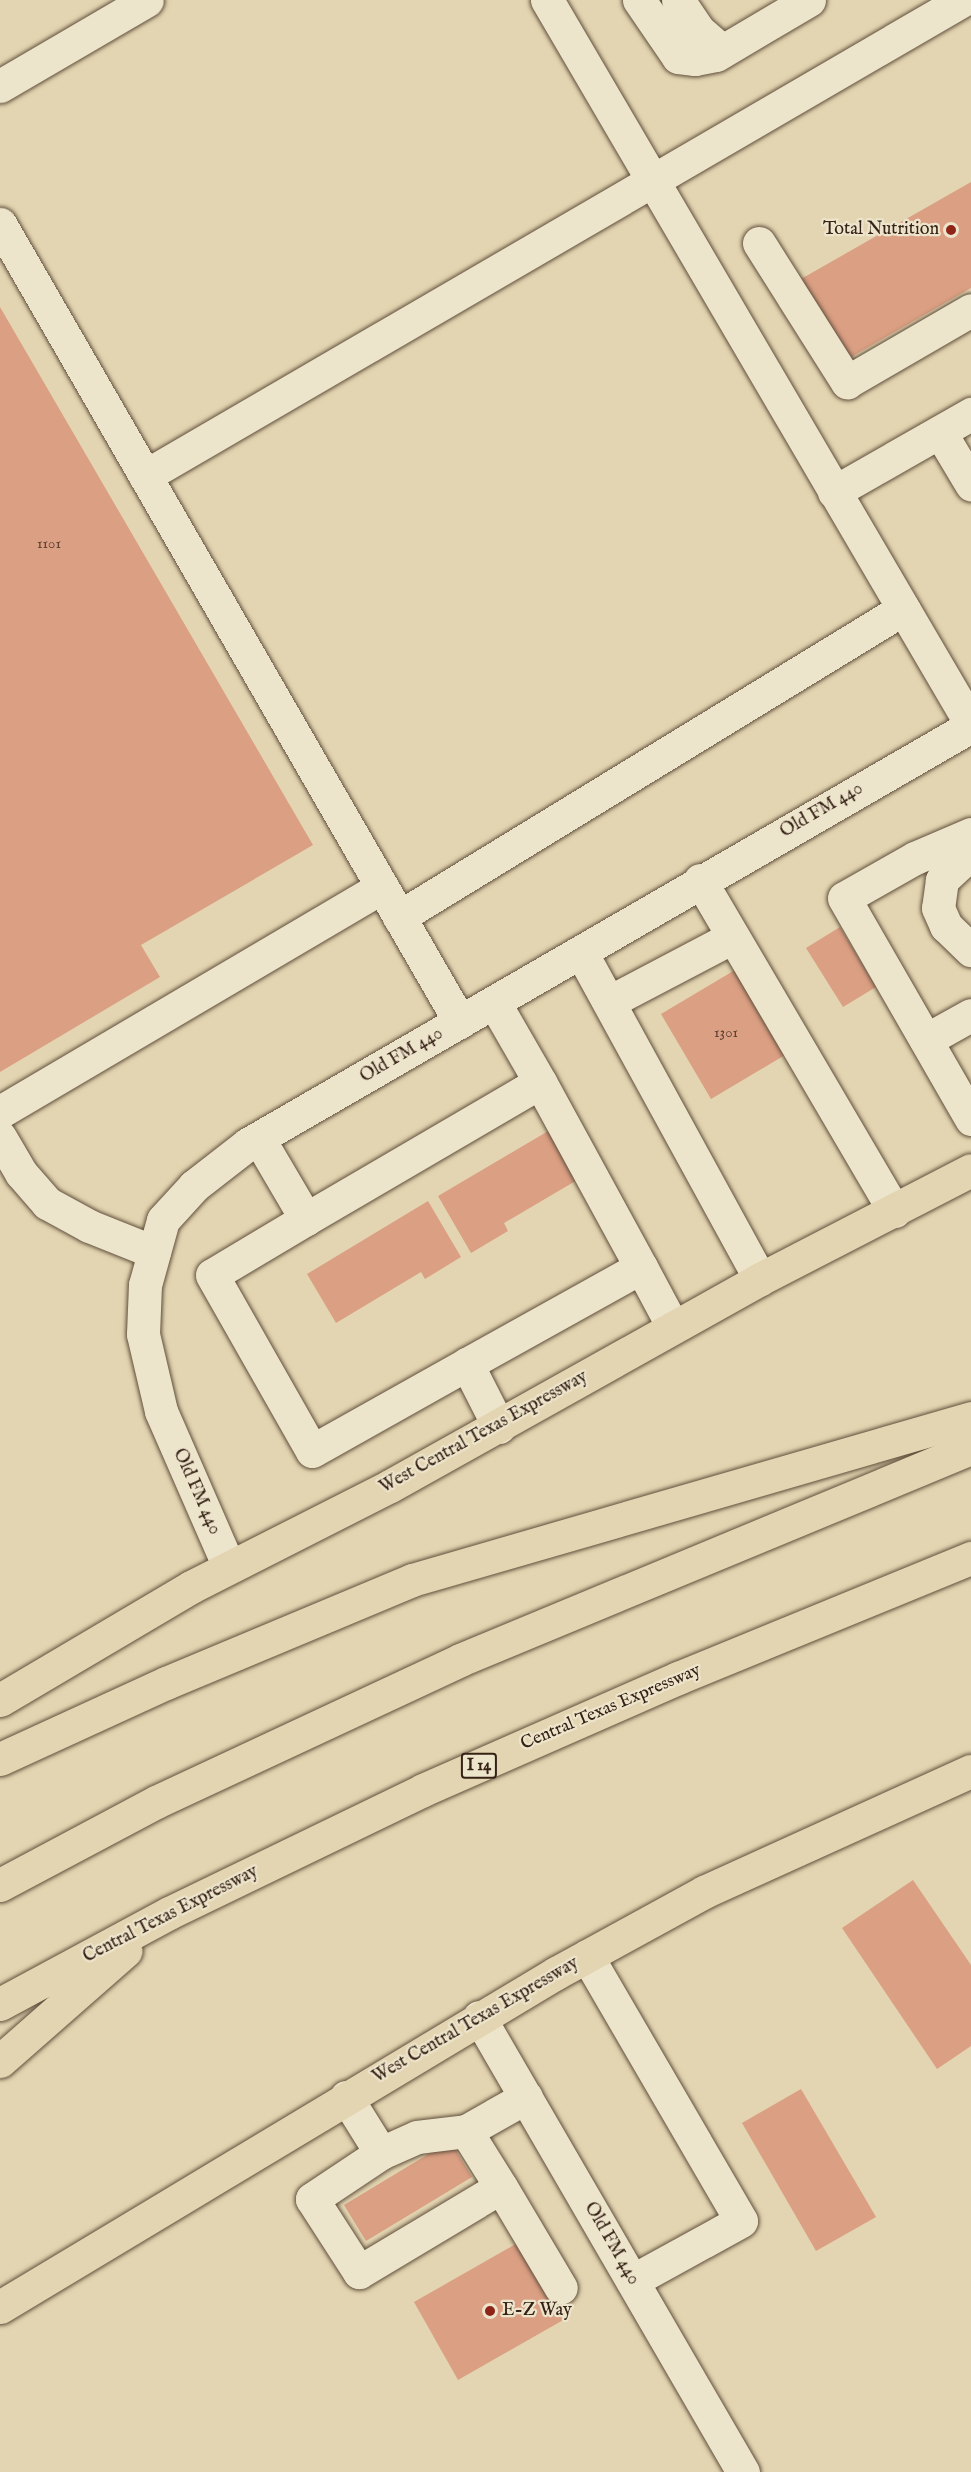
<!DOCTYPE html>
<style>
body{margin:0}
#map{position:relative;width:971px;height:2472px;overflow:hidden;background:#e3d5b1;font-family:"IM FELL English",serif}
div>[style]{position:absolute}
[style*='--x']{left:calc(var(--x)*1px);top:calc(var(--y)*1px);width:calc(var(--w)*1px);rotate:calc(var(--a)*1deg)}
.building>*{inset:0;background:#db9f83}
.roads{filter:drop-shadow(0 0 2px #604f3c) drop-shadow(0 0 2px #604f3c)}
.minor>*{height:33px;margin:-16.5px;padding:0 16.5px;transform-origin:16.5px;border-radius:16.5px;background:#ede4cc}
.major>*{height:33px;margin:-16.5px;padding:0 16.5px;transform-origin:16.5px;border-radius:16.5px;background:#e3d5b1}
.highway>*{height:33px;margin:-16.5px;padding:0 16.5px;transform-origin:16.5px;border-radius:16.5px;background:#e3d5b1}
.dots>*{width:16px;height:16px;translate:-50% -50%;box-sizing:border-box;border:3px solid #ede4cc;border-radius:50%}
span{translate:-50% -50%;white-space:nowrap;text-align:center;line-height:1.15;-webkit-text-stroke:4.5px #ede4cc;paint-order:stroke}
.number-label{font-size:15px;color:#5e4130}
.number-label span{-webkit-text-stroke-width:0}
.shield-label span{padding:2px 4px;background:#ede4cc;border:2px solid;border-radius:4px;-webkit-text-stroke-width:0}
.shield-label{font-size:16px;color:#352215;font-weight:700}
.poi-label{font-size:18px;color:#352215}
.right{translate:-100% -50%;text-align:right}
.left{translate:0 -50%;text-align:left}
.street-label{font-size:18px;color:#352215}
</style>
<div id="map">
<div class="building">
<i style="clip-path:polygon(971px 182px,971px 288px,846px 360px,801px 279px)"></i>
<i style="clip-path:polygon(0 307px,313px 845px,141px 945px,160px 977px,0 1072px)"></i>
<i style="clip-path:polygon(840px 927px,876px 987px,843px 1007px,806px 948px)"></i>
<i style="clip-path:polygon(740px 967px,790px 1052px,711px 1099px,661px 1014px)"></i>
<i style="clip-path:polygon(555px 1127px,584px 1176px,504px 1223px,508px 1231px,471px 1253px,438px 1196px)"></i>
<i style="clip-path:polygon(428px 1201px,461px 1257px,425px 1279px,421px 1272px,336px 1323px,307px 1274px)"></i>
<i style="clip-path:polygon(913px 1880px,971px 1965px,971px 2046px,937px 2069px,842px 1928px)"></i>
<i style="clip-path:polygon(801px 2089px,876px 2217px,816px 2251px,742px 2123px)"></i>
<i style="clip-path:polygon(450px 2141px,472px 2177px,366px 2241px,344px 2205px)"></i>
<i style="clip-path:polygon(521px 2241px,565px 2319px,458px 2380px,414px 2302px)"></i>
</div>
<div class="roads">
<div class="minor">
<i style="--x:547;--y:0;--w:839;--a:59.65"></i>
<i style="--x:639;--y:0;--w:69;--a:55.6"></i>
<i style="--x:678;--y:57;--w:17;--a:7"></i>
<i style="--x:695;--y:59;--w:21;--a:-11"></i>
<i style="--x:716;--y:55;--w:108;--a:-30.6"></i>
<i style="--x:678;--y:0;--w:36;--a:56"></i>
<i style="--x:698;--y:30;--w:32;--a:41"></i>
<i style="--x:0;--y:86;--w:170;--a:-30.3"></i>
<i style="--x:0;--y:224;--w:921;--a:60.04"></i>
<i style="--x:759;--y:243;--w:165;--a:57.7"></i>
<i style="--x:847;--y:382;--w:143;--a:-30.1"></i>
<i style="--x:940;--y:432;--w:61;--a:59.2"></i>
<i style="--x:145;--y:476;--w:946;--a:-30.2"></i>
<i style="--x:834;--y:492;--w:158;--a:-29.7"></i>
<i style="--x:971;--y:834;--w:61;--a:156.8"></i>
<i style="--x:915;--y:858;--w:81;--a:150.6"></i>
<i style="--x:844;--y:898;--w:255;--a:60.1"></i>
<i style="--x:971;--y:853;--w:40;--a:137"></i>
<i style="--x:942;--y:880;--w:28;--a:98"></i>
<i style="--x:938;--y:908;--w:20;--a:66"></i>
<i style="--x:946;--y:926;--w:35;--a:44"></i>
<i style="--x:700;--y:880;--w:384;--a:59.6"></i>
<i style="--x:399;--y:917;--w:591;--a:-31.43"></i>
<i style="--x:581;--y:952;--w:373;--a:61.3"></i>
<i style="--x:609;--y:1002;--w:140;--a:-27.7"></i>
<i style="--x:926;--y:1040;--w:51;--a:-29.1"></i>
<i style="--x:540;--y:1082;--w:211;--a:61.4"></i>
<i style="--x:0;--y:1112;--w:443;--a:-30.5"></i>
<i style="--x:0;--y:1137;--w:42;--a:59.7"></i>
<i style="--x:21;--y:1173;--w:40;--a:49"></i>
<i style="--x:47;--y:1203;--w:48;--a:28.7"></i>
<i style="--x:89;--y:1226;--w:70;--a:21.8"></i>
<i style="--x:259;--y:1139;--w:93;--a:59.6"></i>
<i style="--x:306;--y:1219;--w:271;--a:-30.3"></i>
<i style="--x:540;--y:1082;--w:92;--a:-119.9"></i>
<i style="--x:306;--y:1219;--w:109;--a:149.2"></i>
<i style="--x:212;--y:1275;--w:202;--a:60.4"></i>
<i style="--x:312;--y:1451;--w:178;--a:-29.3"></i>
<i style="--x:499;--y:1427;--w:71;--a:-116.9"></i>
<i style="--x:467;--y:1364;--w:199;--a:-29.1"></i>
<i style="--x:641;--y:1267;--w:68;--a:61.9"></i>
<i style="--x:229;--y:1567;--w:170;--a:-113.6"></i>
<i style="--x:161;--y:1411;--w:79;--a:-103.2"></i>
<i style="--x:143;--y:1334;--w:49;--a:-87.7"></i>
<i style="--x:145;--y:1285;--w:67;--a:-74.5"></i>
<i style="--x:163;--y:1220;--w:46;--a:-47.6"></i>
<i style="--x:194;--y:1186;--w:68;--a:-37.9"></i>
<i style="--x:248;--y:1144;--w:835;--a:-30.03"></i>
<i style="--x:587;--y:1956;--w:306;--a:59.8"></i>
<i style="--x:741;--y:2221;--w:124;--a:151.2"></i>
<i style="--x:479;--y:2017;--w:526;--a:59.88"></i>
<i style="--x:346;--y:2097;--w:66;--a:58"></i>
<i style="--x:381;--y:2153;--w:83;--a:146.3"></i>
<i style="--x:312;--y:2199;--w:87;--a:57.2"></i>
<i style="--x:359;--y:2272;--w:165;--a:-30.9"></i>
<i style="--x:501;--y:2187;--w:66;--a:-122"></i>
<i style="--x:466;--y:2131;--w:69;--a:-29.5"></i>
<i style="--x:381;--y:2153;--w:39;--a:-24"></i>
<i style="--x:417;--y:2137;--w:49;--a:-7"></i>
<i style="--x:501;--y:2187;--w:117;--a:59.3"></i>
</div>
<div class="major">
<i style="--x:0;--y:1700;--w:222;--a:-30.6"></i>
<i style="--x:191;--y:1587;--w:223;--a:-26.9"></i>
<i style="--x:390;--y:1486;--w:424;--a:-29.2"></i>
<i style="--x:760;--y:1279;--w:237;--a:-27.3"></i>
<i style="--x:0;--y:2307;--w:649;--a:-30.99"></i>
<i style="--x:556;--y:1973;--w:169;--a:-28.7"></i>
<i style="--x:704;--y:1892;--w:293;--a:-24.4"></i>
</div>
<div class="highway">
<i style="--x:0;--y:1759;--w:183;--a:-24.6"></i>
<i style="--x:166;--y:1683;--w:267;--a:-22.7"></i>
<i style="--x:412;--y:1580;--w:582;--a:-16.16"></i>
<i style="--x:0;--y:1885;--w:177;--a:-28"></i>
<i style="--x:156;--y:1802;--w:336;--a:-25"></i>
<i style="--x:460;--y:1660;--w:553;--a:-22.53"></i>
<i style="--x:0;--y:2004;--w:192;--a:-28.3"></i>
<i style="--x:169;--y:1913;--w:282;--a:-25.8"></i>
<i style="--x:423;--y:1790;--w:279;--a:-23.7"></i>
<i style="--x:678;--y:1678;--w:317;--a:-22.3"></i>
<i style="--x:0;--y:2061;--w:167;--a:-41.3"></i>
</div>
</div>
<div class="dots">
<i style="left:951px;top:230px;background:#8f2418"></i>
<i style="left:490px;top:2311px;background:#8f2418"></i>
</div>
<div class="number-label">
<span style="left:49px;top:544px">1101</span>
<span style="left:726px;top:1033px">1301</span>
</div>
<div class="shield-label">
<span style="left:479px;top:1766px">I 14</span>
</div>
<div class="poi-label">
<span class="right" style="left:939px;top:230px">Total Nutrition</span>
<span class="left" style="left:502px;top:2311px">E-Z Way</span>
</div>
<div class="street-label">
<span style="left:822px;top:811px;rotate:-30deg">Old FM 440</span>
<span style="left:402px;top:1056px;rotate:-30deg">Old FM 440</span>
<span style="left:484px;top:1433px;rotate:-29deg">West Central Texas Expressway</span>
<span style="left:196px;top:1492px;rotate:66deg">Old FM 440</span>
<span style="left:611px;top:1708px;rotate:-23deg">Central Texas Expressway</span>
<span style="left:171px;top:1915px;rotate:-27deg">Central Texas Expressway</span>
<span style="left:476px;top:2021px;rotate:-30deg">West Central Texas Expressway</span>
<span style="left:611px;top:2244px;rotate:60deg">Old FM 440</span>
</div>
</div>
